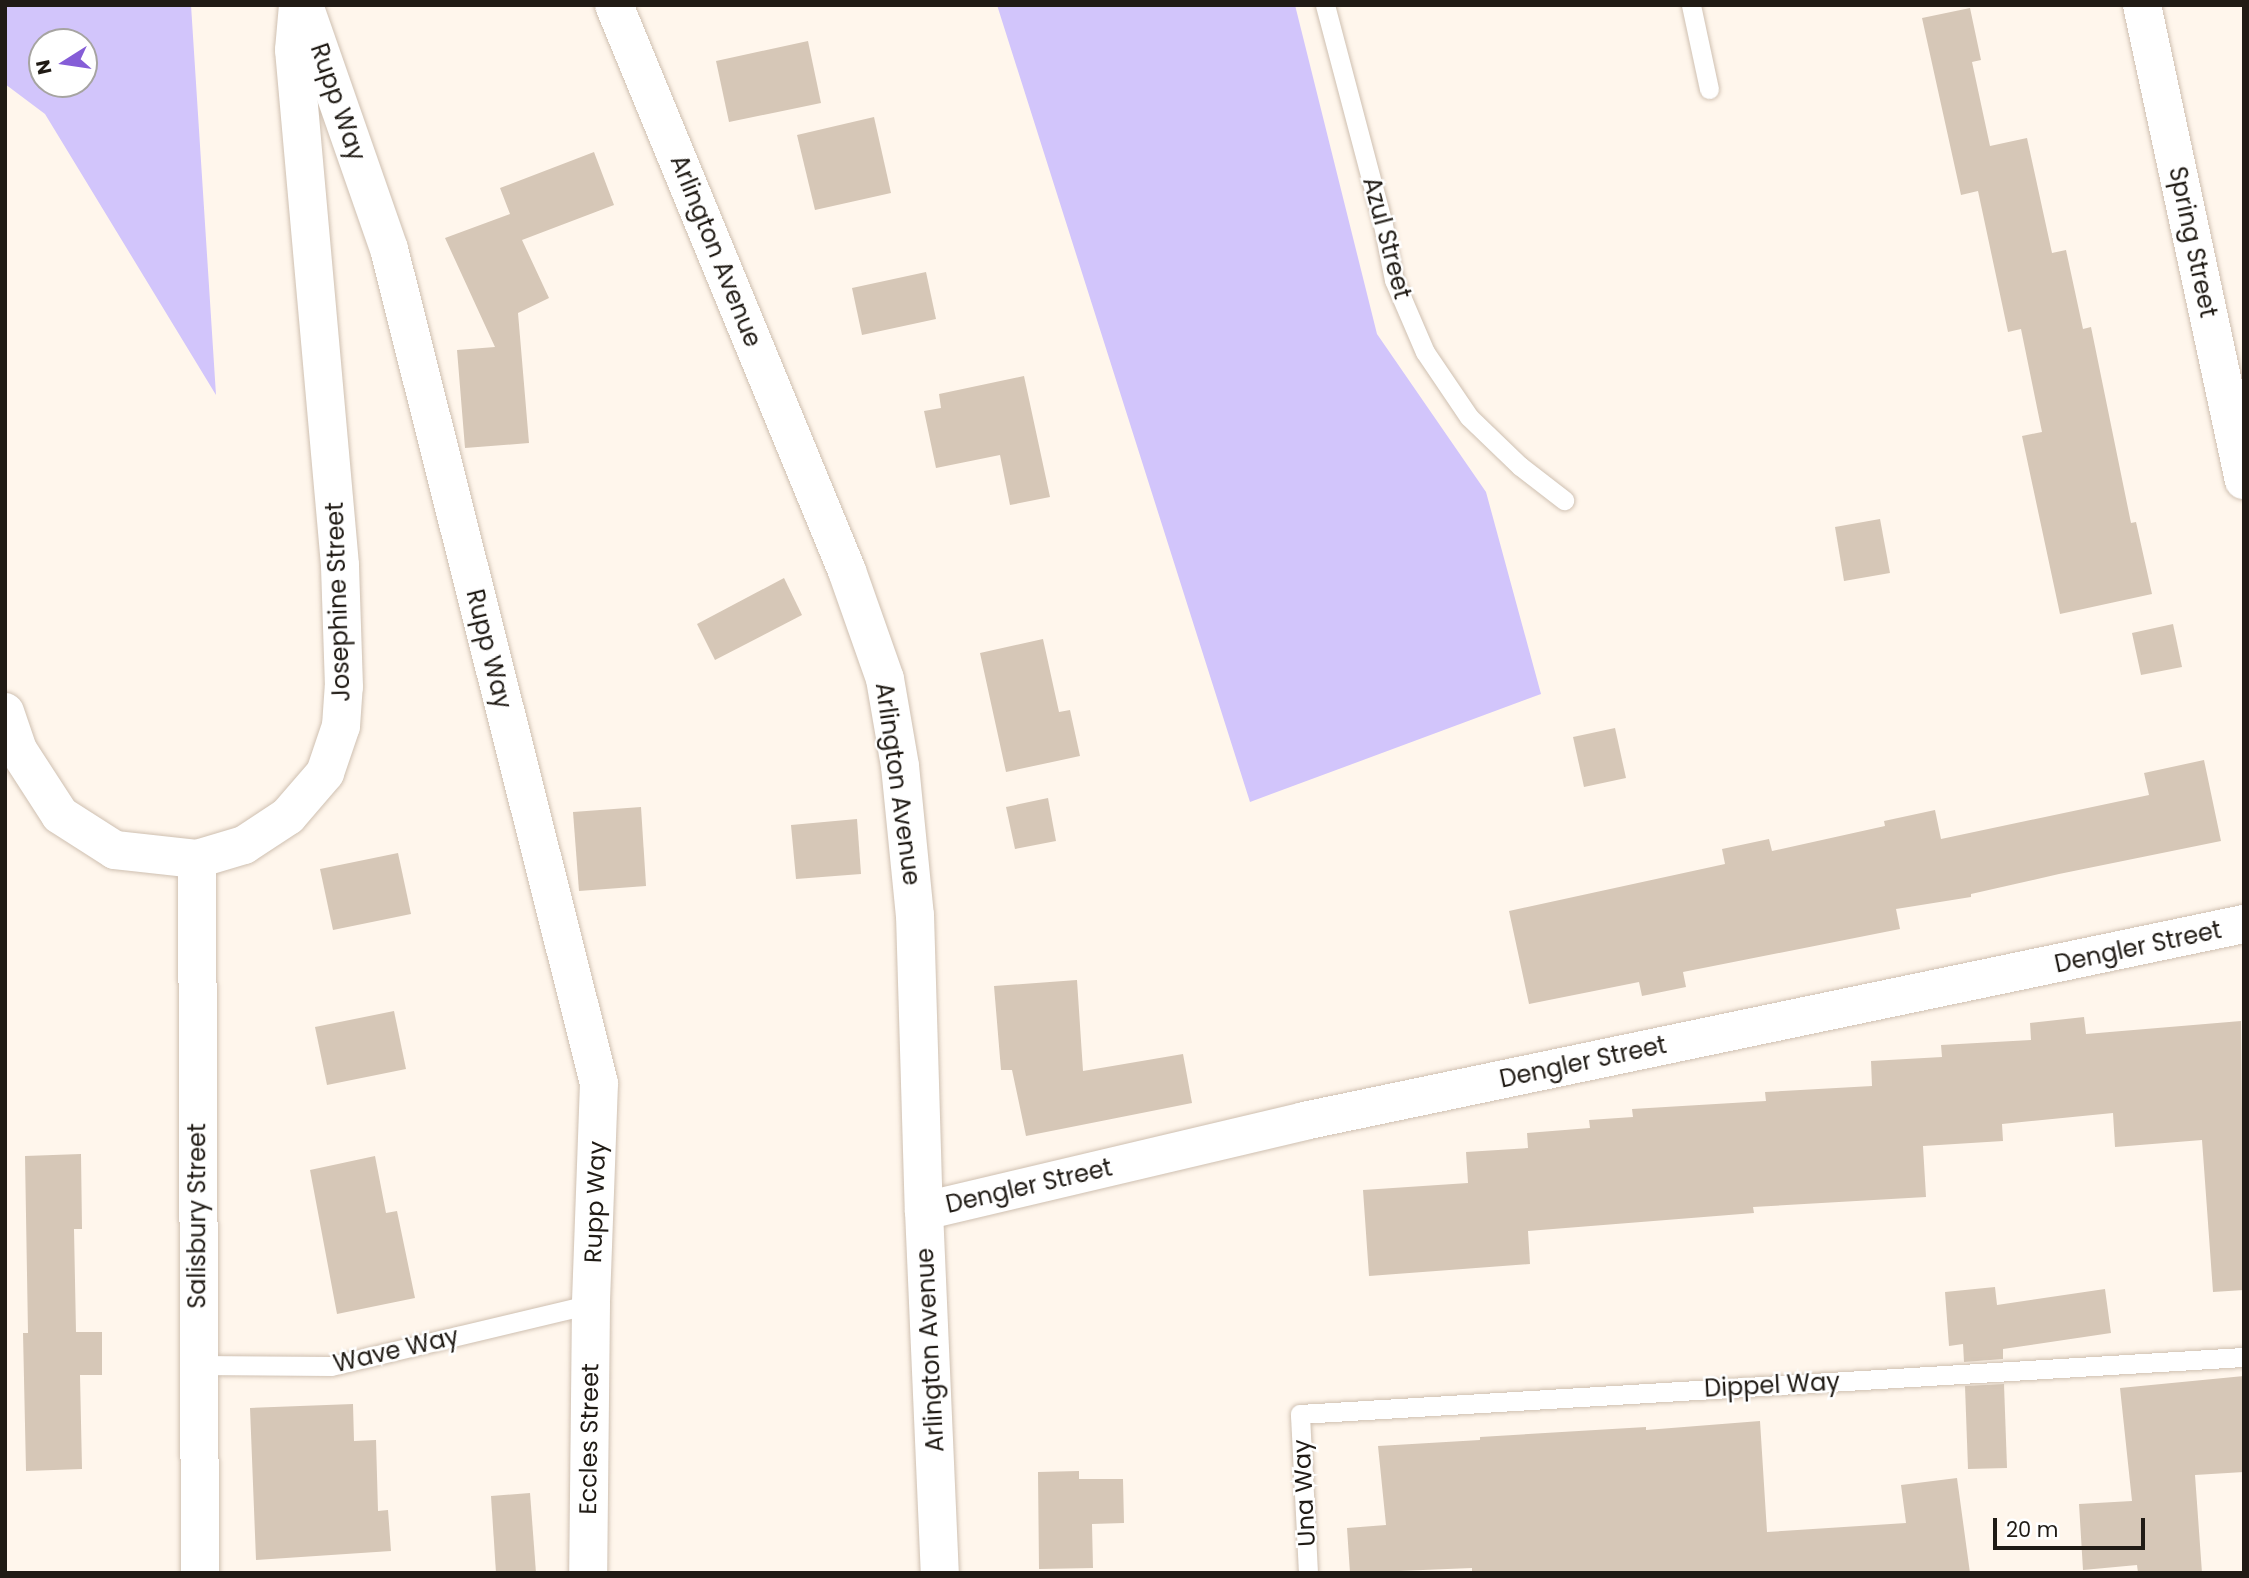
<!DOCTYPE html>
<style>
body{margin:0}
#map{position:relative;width:2249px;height:1578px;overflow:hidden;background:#fff6ec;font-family:Poppins,sans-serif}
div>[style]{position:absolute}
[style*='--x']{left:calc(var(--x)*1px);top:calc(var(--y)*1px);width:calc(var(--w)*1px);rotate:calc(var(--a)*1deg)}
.green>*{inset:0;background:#d2c5fb}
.building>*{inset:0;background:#d6c7b7}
.roads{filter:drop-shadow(0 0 2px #cfc0b1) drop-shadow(0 0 2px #cfc0b1)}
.lane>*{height:19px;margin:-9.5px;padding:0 9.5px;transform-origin:9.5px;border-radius:9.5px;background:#fff}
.street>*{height:38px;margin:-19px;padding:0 19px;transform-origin:19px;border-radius:19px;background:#fff}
.secondary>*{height:38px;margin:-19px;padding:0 19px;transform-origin:19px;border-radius:19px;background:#fff}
span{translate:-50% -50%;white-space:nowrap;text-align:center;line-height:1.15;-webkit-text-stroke:5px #fff;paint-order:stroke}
.street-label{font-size:24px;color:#201b15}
.frame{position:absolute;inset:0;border:7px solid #201b15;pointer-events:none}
.north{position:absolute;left:28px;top:28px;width:70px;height:70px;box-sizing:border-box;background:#fff;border:2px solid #a6a4a1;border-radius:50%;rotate:258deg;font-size:19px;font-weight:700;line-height:28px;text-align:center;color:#201b15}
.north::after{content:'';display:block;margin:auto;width:24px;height:32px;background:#855dd7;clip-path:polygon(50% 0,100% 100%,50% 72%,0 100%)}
.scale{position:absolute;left:1993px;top:1518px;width:152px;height:32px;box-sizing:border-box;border:4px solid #201b15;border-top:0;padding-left:9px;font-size:21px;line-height:24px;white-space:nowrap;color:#201b15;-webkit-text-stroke:5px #fff;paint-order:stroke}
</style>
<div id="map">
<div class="green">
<i style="clip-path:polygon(evenodd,5px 5px,191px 5px,216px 395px,45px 114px,5px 84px,5px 5px,42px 42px,84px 42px,84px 84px,42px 84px,42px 42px)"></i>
<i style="clip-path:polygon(997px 5px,1295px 5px,1377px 334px,1486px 492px,1541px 694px,1250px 802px)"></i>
</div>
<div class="building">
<i style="clip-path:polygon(1970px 8px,1981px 60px,1972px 62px,1990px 146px,2027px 138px,2052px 253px,2066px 250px,2083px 329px,2091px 327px,2131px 523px,2136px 522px,2152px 594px,2060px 614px,2022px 436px,2042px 432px,2021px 329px,2008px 332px,1978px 191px,1961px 195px,1922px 18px)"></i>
<i style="clip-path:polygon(808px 41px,821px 103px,729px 122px,716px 61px)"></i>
<i style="clip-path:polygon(874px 117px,891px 193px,815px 210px,797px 135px)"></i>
<i style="clip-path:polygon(594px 152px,614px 205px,522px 240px,549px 298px,518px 313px,529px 443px,465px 448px,457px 350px,495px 347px,445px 238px,510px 214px,500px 188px)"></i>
<i style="clip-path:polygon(926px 272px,936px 319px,862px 335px,852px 288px)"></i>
<i style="clip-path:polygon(1024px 376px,1050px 497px,1010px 505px,1000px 455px,936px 468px,924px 411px,941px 408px,939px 394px)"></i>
<i style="clip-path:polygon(1880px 519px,1890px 573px,1844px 581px,1835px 527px)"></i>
<i style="clip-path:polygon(784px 578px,802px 615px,715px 660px,697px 624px)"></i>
<i style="clip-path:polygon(2173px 624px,2182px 667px,2141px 675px,2132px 633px)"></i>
<i style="clip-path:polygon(1043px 639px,1059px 712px,1070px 710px,1080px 756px,1006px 772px,980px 653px)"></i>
<i style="clip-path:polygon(1615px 728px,1626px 778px,1584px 787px,1573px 737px)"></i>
<i style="clip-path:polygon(2204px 760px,2221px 841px,2059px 874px,1971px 894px,1971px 897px,1896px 909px,1900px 929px,1683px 972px,1686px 987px,1642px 996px,1639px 982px,1529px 1004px,1509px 911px,1725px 864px,1722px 849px,1769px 839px,1772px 851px,1885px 826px,1884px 821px,1935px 810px,1941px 839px,2149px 795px,2144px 773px)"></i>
<i style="clip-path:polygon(1048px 798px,1056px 841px,1015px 849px,1006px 807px)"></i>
<i style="clip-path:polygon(641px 807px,646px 886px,579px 891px,573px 812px)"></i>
<i style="clip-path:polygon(857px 819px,861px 874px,796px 879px,791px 825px)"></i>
<i style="clip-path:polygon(398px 853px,411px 914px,333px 930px,320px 869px)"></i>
<i style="clip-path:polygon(1077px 980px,1083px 1071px,1183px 1054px,1192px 1103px,1026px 1136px,1012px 1070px,1001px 1070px,994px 986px)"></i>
<i style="clip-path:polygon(394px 1011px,406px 1069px,327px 1085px,315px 1027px)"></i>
<i style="clip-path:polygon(2084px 1017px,2086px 1034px,2241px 1021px,2244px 1290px,2213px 1292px,2202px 1140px,2115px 1147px,2113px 1113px,2002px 1124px,2003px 1141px,1923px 1146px,1926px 1197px,1753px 1207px,1754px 1213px,1528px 1231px,1530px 1264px,1369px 1276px,1363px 1190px,1468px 1183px,1466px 1152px,1528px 1148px,1527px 1133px,1590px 1128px,1589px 1120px,1633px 1117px,1632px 1109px,1766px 1101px,1765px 1092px,1872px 1086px,1871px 1061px,1942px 1057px,1941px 1045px,2031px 1040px,2030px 1023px)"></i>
<i style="clip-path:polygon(81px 1154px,82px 1229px,74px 1229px,76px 1332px,102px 1332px,102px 1375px,80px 1375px,82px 1469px,26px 1471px,23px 1333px,28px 1333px,25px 1156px)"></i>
<i style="clip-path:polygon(375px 1156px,386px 1213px,397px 1211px,415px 1298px,337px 1314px,310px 1170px)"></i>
<i style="clip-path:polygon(1995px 1287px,1997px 1305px,2105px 1289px,2111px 1333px,2003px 1349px,2003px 1359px,1964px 1362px,1963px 1344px,1949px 1346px,1945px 1292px)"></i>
<i style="clip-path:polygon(2244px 1376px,2244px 1472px,2195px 1475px,2202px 1573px,2138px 1573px,2137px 1565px,2083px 1570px,2079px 1504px,2132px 1501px,2120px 1388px)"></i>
<i style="clip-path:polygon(2004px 1384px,2007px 1468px,1968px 1469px,1965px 1386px)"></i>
<i style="clip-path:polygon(353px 1404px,354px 1441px,376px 1440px,378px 1511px,388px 1510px,391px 1551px,256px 1560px,250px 1408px)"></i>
<i style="clip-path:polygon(1760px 1421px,1767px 1532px,1906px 1523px,1901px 1485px,1957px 1478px,1970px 1573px,1472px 1573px,1472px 1568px,1350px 1573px,1347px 1528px,1386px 1525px,1378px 1446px,1480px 1440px,1480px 1437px,1646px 1427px,1646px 1430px)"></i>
<i style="clip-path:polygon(1079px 1471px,1079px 1479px,1123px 1479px,1124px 1523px,1092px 1524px,1093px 1568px,1039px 1569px,1038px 1472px)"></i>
<i style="clip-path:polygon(530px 1493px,536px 1573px,496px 1573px,491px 1496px)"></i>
</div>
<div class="roads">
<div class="lane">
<i style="--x:1325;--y:5;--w:228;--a:75.2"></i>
<i style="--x:1383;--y:225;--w:56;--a:78.7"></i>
<i style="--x:1394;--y:280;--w:78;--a:66.7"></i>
<i style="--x:1425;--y:352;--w:78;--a:55.9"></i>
<i style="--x:1469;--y:417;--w:71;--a:43.9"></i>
<i style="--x:1520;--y:466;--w:56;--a:37.7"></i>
<i style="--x:1691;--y:5;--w:86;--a:77.9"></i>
<i style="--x:197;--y:1365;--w:134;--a:0.4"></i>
<i style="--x:331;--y:1366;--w:267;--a:-13.4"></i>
<i style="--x:1308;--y:1573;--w:159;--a:-92.9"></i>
<i style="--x:1300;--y:1414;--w:946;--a:-3.46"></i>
</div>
<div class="street">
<i style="--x:304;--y:5;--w:258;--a:70.8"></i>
<i style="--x:389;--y:249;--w:860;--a:75.87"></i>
<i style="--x:599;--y:1083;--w:221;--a:92.1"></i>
<i style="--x:591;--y:1304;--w:269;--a:90.6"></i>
<i style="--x:197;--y:859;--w:714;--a:89.76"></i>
<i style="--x:924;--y:1211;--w:391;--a:-13.3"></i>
<i style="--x:1304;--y:1121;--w:960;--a:-11.84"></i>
</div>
<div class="secondary">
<i style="--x:614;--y:5;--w:612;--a:67.62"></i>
<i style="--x:847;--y:571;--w:114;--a:70.6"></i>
<i style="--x:885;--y:679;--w:88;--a:80.2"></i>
<i style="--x:900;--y:766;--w:150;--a:84.3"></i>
<i style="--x:915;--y:915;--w:296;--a:88.3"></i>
<i style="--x:924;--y:1211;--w:362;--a:87.5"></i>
<i style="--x:2142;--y:5;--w:486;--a:77.9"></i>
<i style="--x:5;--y:712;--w:40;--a:71.1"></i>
<i style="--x:18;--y:750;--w:77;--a:57.1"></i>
<i style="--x:60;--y:815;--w:65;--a:32.5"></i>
<i style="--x:115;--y:850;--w:82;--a:6.3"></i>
<i style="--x:197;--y:859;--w:49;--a:-16.6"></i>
<i style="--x:244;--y:845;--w:53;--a:-33.4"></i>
<i style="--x:288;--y:816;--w:57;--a:-49.3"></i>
<i style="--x:325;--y:773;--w:50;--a:-71.2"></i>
<i style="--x:341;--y:726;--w:39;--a:-86"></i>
<i style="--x:344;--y:687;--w:122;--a:-91.9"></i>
<i style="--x:340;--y:565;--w:517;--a:-95.1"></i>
<i style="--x:294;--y:50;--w:45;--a:-84.9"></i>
</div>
</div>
<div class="street-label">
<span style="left:338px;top:102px;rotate:71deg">Rupp Way</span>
<span style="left:1387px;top:238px;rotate:75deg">Azul Street</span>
<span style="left:2193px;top:242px;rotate:78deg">Spring Street</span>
<span style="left:716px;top:251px;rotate:68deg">Arlington Avenue</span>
<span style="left:338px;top:602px;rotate:-92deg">Josephine Street</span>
<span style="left:489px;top:649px;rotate:76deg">Rupp Way</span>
<span style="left:898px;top:784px;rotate:82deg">Arlington Avenue</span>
<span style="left:2138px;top:947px;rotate:-12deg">Dengler Street</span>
<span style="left:1583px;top:1062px;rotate:-12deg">Dengler Street</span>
<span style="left:1029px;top:1186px;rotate:-13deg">Dengler Street</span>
<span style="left:595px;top:1202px;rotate:-88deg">Rupp Way</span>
<span style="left:197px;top:1216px;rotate:-90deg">Salisbury Street</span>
<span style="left:396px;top:1350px;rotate:-13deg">Wave Way</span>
<span style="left:930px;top:1350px;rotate:-93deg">Arlington Avenue</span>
<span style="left:1772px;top:1385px;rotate:-3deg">Dippel Way</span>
<span style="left:589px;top:1439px;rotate:-89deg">Eccles Street</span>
<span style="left:1304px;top:1493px;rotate:-93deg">Una Way</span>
</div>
<div class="frame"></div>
<div class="north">N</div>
<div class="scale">20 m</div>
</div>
